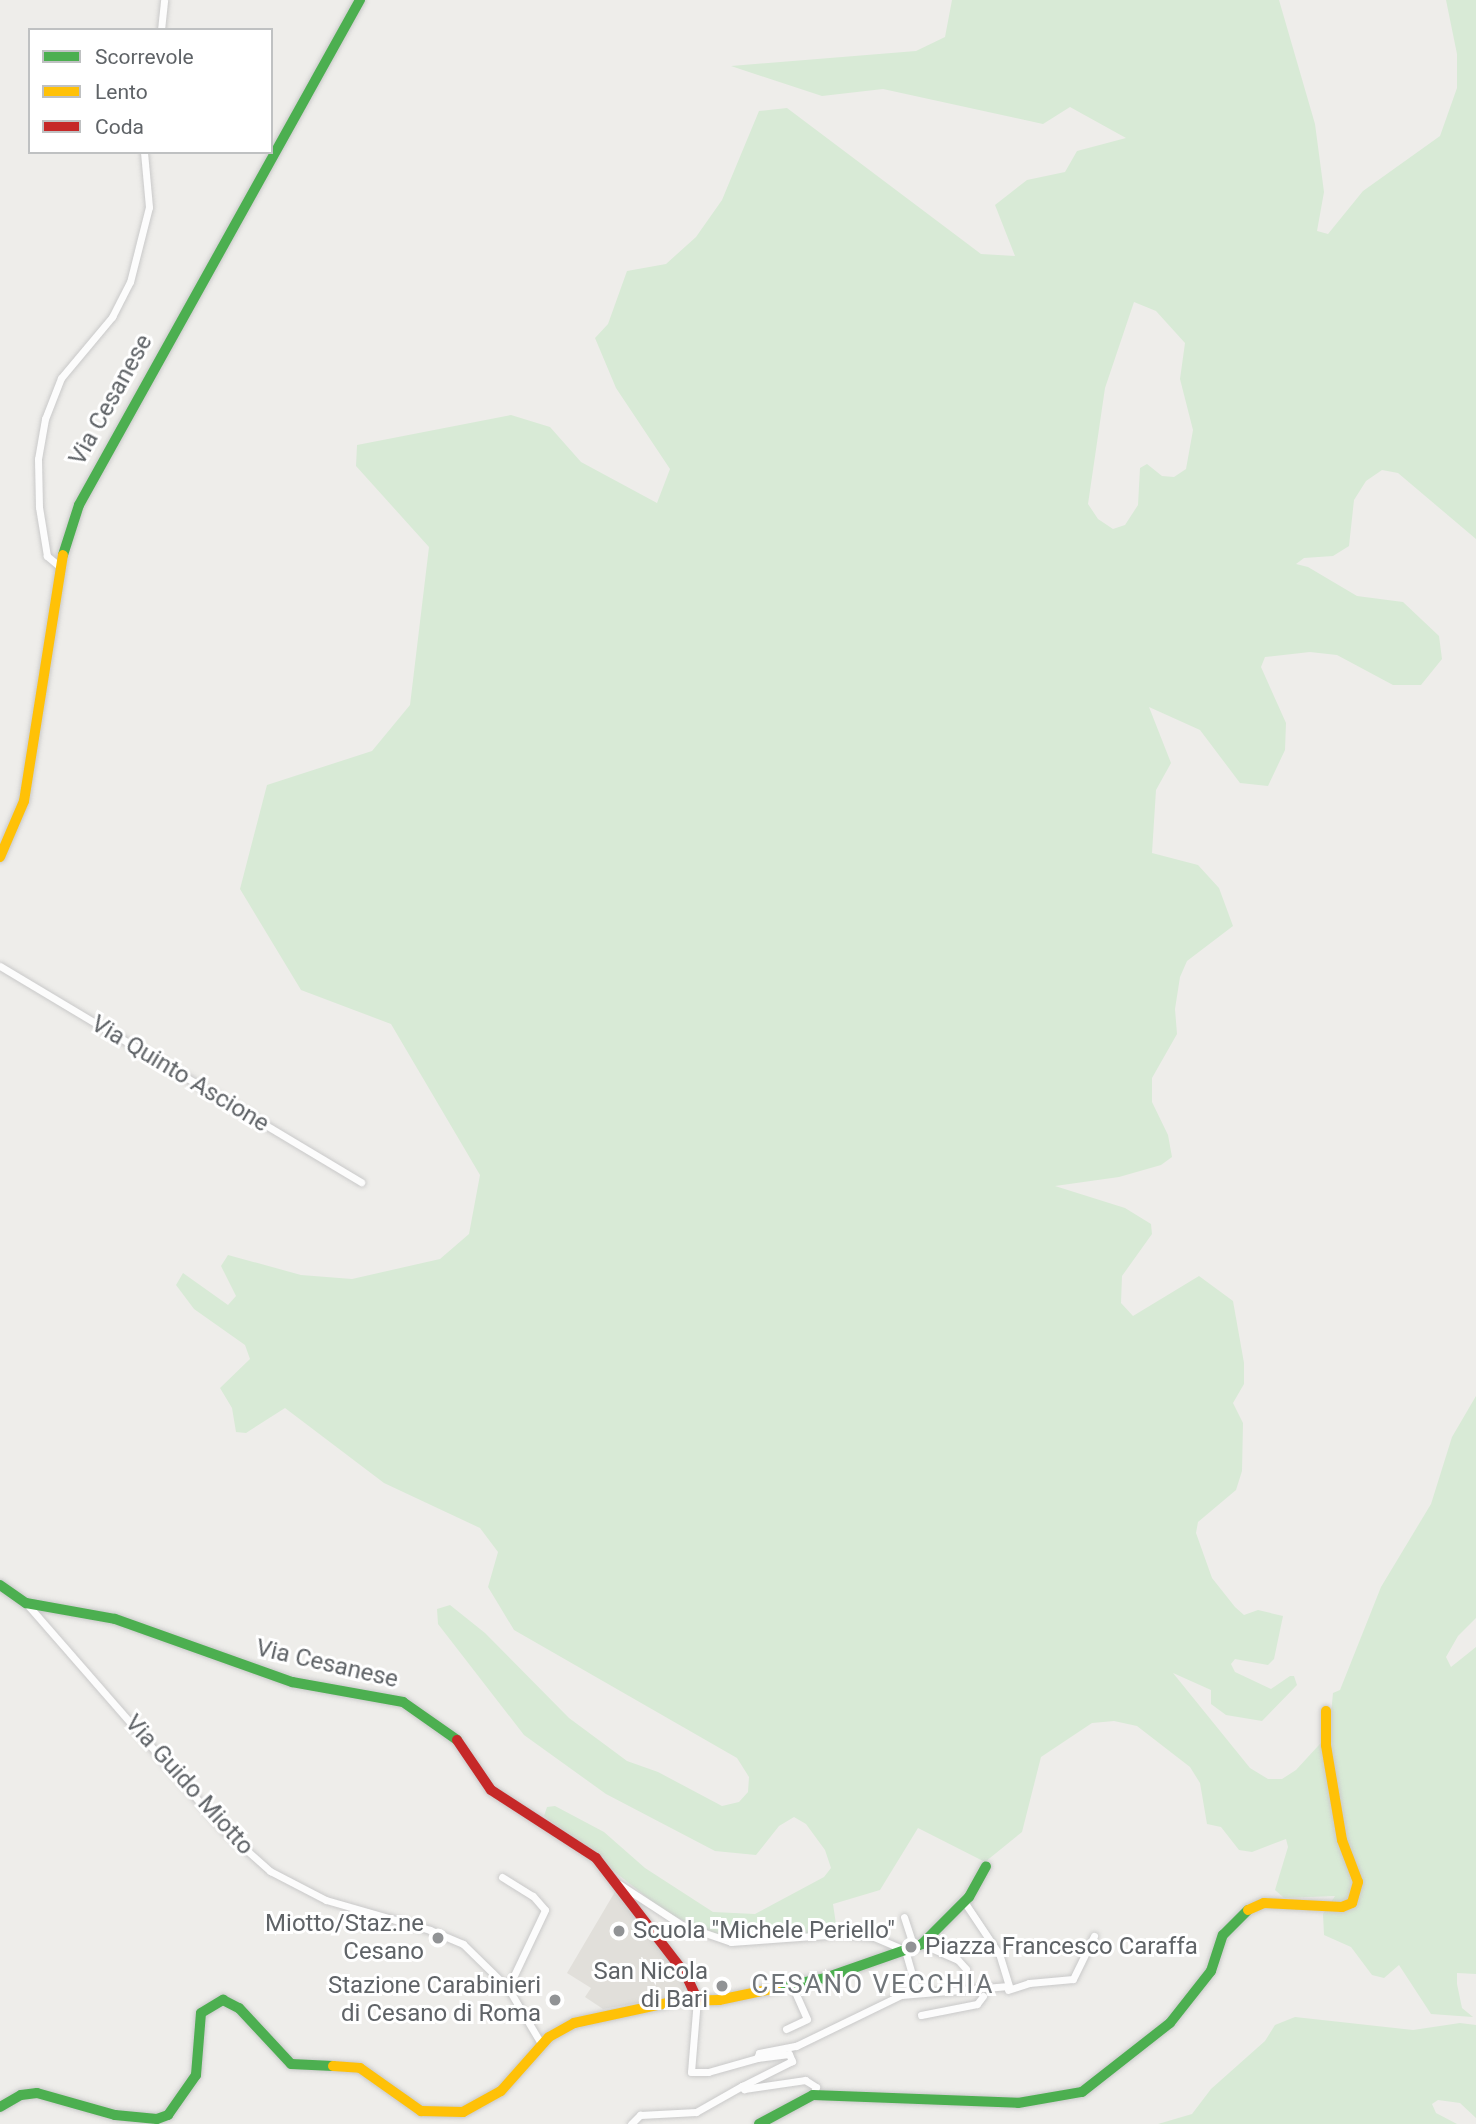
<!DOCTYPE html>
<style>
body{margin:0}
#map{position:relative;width:1476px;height:2124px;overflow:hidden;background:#eeedea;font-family:Roboto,sans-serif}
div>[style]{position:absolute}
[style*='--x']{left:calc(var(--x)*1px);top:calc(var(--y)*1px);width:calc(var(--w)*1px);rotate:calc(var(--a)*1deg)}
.education>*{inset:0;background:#e1dfda}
.green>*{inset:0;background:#d8ead6}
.roads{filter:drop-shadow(0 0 2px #c9c9c9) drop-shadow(0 0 2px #c9c9c9)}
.street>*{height:7px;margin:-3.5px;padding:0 3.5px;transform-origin:3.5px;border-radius:3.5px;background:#fcfcfc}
.fast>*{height:10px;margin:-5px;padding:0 5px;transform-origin:5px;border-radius:5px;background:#4caf50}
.slow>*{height:10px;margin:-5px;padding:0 5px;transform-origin:5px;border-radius:5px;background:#ffc107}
.jam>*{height:10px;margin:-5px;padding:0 5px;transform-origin:5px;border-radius:5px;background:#c62828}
.dots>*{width:19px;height:19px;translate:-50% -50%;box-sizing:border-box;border:4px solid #fff;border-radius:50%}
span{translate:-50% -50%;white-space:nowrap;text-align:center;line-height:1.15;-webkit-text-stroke:6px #fff;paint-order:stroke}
.street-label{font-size:24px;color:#5f6367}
.poi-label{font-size:24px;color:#5f6367}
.right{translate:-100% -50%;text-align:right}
.left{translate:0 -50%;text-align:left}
.neighbourhood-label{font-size:26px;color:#707579;letter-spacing:2px}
.legend{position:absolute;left:28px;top:28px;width:245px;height:126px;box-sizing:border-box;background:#fff;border:2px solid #bfc1c2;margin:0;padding:9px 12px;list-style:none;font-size:21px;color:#5f6367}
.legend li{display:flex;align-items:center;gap:14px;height:35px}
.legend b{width:35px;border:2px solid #bfc1c2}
</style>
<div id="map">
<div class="education">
<i style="clip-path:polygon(616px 1890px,687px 1983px,683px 1995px,603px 2009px,585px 1997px,591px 1988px,567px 1973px)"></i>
</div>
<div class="green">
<i style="clip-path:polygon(evenodd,952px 0,1279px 0,1315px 124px,1324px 192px,1317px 231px,1328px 234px,1363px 191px,1440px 136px,1457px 88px,1457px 54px,1446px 0,1476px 0,1476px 539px,1398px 473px,1382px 470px,1366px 481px,1354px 500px,1349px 546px,1333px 556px,1304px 558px,1296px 564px,1308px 567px,1357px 596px,1403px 602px,1439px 636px,1442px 659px,1421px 685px,1393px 685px,1337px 655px,1310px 652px,1265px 657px,1261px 667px,1286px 723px,1285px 750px,1268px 786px,1240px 783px,1200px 730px,1149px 707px,1171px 763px,1156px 790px,1152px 853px,1198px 865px,1219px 888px,1233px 926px,1187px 961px,1180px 977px,1175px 1009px,1177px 1034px,1152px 1078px,1152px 1102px,1168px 1135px,1172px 1157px,1161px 1165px,1119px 1177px,1055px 1186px,1125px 1208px,1151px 1224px,1152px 1234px,1122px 1276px,1121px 1303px,1133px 1316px,1199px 1276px,1233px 1301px,1244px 1363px,1244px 1384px,1233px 1403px,1243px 1423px,1242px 1471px,1236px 1490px,1198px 1522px,1196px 1533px,1212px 1578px,1235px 1607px,1244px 1615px,1258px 1610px,1283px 1616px,1274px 1659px,1268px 1665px,1235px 1659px,1231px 1664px,1235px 1672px,1271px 1689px,1290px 1676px,1294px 1676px,1297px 1685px,1262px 1721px,1226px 1715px,1211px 1704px,1211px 1690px,1173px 1673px,1250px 1768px,1268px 1779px,1282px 1779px,1296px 1770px,1329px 1734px,1333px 1693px,1340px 1690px,1381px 1587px,1431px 1504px,1452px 1437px,1476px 1396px,1476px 1618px,1458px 1636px,1446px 1657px,1451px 1667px,1476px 1647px,1476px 1974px,1457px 1973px,1457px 1984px,1462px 2008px,1473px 2017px,1431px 2014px,1399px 1965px,1384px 1978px,1372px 1975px,1351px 1947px,1324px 1935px,1323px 1914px,1335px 1896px,1284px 1898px,1275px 1890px,1288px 1847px,1286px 1839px,1252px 1852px,1239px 1850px,1221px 1827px,1207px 1824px,1200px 1783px,1190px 1767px,1137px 1726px,1114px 1721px,1092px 1723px,1041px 1757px,1022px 1832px,985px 1862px,918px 1828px,880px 1890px,833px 1904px,837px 1931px,739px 1940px,704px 1931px,663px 1910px,544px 1816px,547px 1807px,555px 1806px,604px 1832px,645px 1868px,713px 1912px,755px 1914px,824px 1877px,831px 1868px,825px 1850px,806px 1824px,794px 1817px,779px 1826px,756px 1855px,715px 1851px,606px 1794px,524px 1735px,438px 1624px,437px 1609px,450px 1605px,485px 1633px,569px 1718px,627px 1761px,658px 1772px,722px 1806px,739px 1802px,748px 1792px,749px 1777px,737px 1758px,514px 1630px,488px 1587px,498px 1552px,480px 1528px,384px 1483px,285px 1408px,246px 1433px,236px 1432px,232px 1408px,220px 1388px,250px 1359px,245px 1345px,194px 1309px,176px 1285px,183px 1273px,228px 1305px,236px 1296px,221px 1266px,228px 1255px,301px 1275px,352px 1279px,440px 1259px,469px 1234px,480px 1175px,391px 1024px,301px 990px,240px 889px,267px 785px,372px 751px,410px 705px,429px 547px,356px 466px,357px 445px,511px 415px,550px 427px,581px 462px,657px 503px,670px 469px,616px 388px,595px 338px,608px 324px,627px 271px,666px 264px,696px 237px,722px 200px,759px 111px,787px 108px,981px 254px,1015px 256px,995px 205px,1027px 180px,1065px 172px,1077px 151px,1126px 138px,1070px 107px,1043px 124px,883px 89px,822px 96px,731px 66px,916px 51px,945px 37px,952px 0,1134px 302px,1156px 311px,1185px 343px,1180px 379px,1193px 430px,1186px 469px,1174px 477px,1162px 476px,1147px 464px,1140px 468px,1138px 505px,1125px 525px,1113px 529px,1098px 519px,1088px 504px,1105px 388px,1134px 302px)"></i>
<i style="clip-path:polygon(1295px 2017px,1413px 2030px,1460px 2023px,1476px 2025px,1476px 2118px,1460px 2103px,1438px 2100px,1432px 2104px,1436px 2113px,1457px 2124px,1158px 2124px,1192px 2114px,1211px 2089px,1265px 2041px,1275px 2025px)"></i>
</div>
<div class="roads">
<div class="street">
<i style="--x:161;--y:30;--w:30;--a:-84"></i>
<i style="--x:59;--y:566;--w:16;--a:-140"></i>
<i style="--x:47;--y:556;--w:50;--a:-99.3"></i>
<i style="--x:39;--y:507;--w:48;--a:-91.2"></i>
<i style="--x:38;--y:459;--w:41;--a:-80.1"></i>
<i style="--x:45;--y:419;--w:44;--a:-68.7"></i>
<i style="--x:61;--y:378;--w:80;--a:-50.1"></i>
<i style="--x:112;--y:317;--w:39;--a:-63"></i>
<i style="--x:130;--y:282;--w:77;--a:-75.8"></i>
<i style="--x:149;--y:207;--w:55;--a:-95.2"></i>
<i style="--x:0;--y:966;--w:421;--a:30.9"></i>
<i style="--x:26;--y:1603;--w:301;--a:48.9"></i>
<i style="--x:224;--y:1830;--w:62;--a:41.7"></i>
<i style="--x:270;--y:1871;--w:63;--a:27.4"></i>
<i style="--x:326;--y:1900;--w:108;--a:16.1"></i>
<i style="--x:430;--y:1930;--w:36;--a:23"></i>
<i style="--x:463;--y:1944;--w:63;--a:44.4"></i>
<i style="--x:508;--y:1988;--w:66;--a:59.2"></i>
<i style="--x:502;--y:1877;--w:36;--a:32"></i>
<i style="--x:533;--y:1896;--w:18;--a:49"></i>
<i style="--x:545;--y:1910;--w:86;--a:115.4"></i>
<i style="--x:619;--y:1884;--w:75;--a:33.1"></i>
<i style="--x:682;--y:1925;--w:52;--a:19.1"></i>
<i style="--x:731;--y:1942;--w:110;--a:-4.2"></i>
<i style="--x:841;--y:1934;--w:33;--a:5"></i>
<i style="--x:874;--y:1937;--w:34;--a:23"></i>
<i style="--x:905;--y:1950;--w:44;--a:74.1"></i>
<i style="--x:904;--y:1917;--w:32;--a:72"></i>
<i style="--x:922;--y:1944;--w:39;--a:24"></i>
<i style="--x:958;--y:1960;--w:12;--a:48"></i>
<i style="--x:1008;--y:1990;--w:22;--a:-18"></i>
<i style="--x:1029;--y:1983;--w:44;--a:-5.2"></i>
<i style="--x:1073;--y:1979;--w:48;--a:-64"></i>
<i style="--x:697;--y:1999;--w:73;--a:94.7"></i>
<i style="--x:691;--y:2072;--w:17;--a:0"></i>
<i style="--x:708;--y:2072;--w:51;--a:-15.9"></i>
<i style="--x:757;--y:2058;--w:5;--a:-68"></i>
<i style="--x:759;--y:2053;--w:38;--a:-11"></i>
<i style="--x:796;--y:2046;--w:117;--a:-25.9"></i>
<i style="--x:901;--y:1995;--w:108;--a:-4.8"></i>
<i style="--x:1009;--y:1986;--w:34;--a:-107"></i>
<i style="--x:999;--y:1954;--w:61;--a:-123.7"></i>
<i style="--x:921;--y:2015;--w:57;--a:-11.1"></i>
<i style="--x:977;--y:2004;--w:10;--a:-53"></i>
<i style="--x:786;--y:2029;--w:23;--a:-25"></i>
<i style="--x:807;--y:2019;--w:37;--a:-114"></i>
<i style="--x:757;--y:2058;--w:32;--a:-7"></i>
<i style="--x:789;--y:2054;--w:8;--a:67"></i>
<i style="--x:792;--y:2061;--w:56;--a:153.4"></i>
<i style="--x:742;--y:2086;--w:4;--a:56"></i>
<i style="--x:744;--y:2089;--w:62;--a:-8.4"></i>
<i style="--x:805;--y:2080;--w:13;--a:32"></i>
<i style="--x:816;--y:2087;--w:9;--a:111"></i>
<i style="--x:631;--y:2124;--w:13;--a:-45"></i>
<i style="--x:640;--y:2115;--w:56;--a:-3.1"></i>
<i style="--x:696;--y:2112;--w:53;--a:-29.5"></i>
</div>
<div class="fast">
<i style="--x:63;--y:555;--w:52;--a:-72.3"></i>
<i style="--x:79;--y:505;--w:578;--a:-60.91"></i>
<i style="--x:0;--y:1585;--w:32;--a:35"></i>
<i style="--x:26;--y:1603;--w:90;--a:10.2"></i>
<i style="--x:115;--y:1619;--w:188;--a:19.6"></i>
<i style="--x:292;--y:1682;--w:113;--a:10.2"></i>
<i style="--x:403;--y:1702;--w:66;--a:35.1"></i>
<i style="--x:776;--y:1988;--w:50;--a:-11.5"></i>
<i style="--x:825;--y:1978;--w:103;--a:-19.3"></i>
<i style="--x:922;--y:1944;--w:66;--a:-45"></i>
<i style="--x:969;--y:1897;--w:35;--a:-61"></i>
<i style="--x:0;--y:2107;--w:24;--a:-30"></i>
<i style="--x:21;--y:2095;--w:16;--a:-7"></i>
<i style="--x:37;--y:2093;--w:81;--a:15.8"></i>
<i style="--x:115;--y:2115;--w:42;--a:5.4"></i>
<i style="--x:157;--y:2119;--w:12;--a:-20"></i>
<i style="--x:168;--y:2115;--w:49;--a:-55"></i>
<i style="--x:196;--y:2075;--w:62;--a:-85.4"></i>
<i style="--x:201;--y:2013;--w:26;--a:-31"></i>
<i style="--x:223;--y:2000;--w:18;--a:27"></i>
<i style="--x:239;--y:2008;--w:76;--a:47.1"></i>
<i style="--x:291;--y:2064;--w:42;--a:2.7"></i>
<i style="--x:759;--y:2124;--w:61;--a:-28.2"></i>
<i style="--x:813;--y:2095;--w:205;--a:2.2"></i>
<i style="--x:1018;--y:2103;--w:65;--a:-9.8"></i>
<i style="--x:1082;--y:2092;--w:112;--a:-38.1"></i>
<i style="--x:1170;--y:2023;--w:66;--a:-51.7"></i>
<i style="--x:1211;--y:1971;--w:38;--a:-72"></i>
<i style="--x:1223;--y:1935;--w:35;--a:-45"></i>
</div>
<div class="slow">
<i style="--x:0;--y:857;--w:61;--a:-66.8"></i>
<i style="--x:24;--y:801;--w:249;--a:-81"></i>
<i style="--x:1248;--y:1910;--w:17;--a:-24"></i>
<i style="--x:1264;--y:1903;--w:78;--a:2.9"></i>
<i style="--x:1342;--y:1907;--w:11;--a:-22"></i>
<i style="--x:1352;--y:1903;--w:22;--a:-74"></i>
<i style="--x:1358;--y:1882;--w:45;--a:-110.9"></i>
<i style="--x:1342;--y:1840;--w:96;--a:-99.6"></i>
<i style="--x:1326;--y:1745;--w:34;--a:-90"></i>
<i style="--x:333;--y:2066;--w:27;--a:4"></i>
<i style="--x:360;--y:2068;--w:75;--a:35.2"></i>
<i style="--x:421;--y:2111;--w:42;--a:1.4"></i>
<i style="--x:463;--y:2112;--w:43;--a:-28.9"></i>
<i style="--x:501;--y:2091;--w:72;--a:-48.4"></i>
<i style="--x:549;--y:2037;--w:29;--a:-29"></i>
<i style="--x:574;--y:2023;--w:104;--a:-12.2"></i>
<i style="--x:676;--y:2001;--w:43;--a:-1.3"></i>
<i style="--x:719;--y:2000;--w:58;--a:-11.9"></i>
</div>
<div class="jam">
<i style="--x:457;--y:1740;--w:60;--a:55.8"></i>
<i style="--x:491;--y:1790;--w:125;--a:32.9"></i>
<i style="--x:596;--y:1858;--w:148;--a:52.4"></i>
<i style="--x:686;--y:1975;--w:26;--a:65"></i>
</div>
</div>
<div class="dots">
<i style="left:619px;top:1931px;background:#919395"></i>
<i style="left:438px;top:1938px;background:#919395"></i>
<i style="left:911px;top:1947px;background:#919395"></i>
<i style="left:722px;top:1986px;background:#919395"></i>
<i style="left:555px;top:2000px;background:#919395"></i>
</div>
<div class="street-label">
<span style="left:111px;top:400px;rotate:-61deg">Via Cesanese</span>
<span style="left:180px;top:1074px;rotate:31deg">Via Quinto Ascione</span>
<span style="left:327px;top:1664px;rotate:13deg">Via Cesanese</span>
<span style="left:189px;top:1785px;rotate:48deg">Via Guido Miotto</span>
</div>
<div class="poi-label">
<span class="right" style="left:424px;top:1938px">Miotto/Staz.ne<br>Cesano</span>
<span class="left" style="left:633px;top:1931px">Scuola "Michele Periello"</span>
<span class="left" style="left:925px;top:1947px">Piazza Francesco Caraffa</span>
<span class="right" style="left:708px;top:1986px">San Nicola<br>di Bari</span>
<span class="right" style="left:541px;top:2000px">Stazione Carabinieri<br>di Cesano di Roma</span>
</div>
<div class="neighbourhood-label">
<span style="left:873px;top:1985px">CESANO VECCHIA</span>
</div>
<ul class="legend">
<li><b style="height:9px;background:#4caf50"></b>Scorrevole</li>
<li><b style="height:9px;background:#ffc107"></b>Lento</li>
<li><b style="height:9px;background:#c62828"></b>Coda</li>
</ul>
</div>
